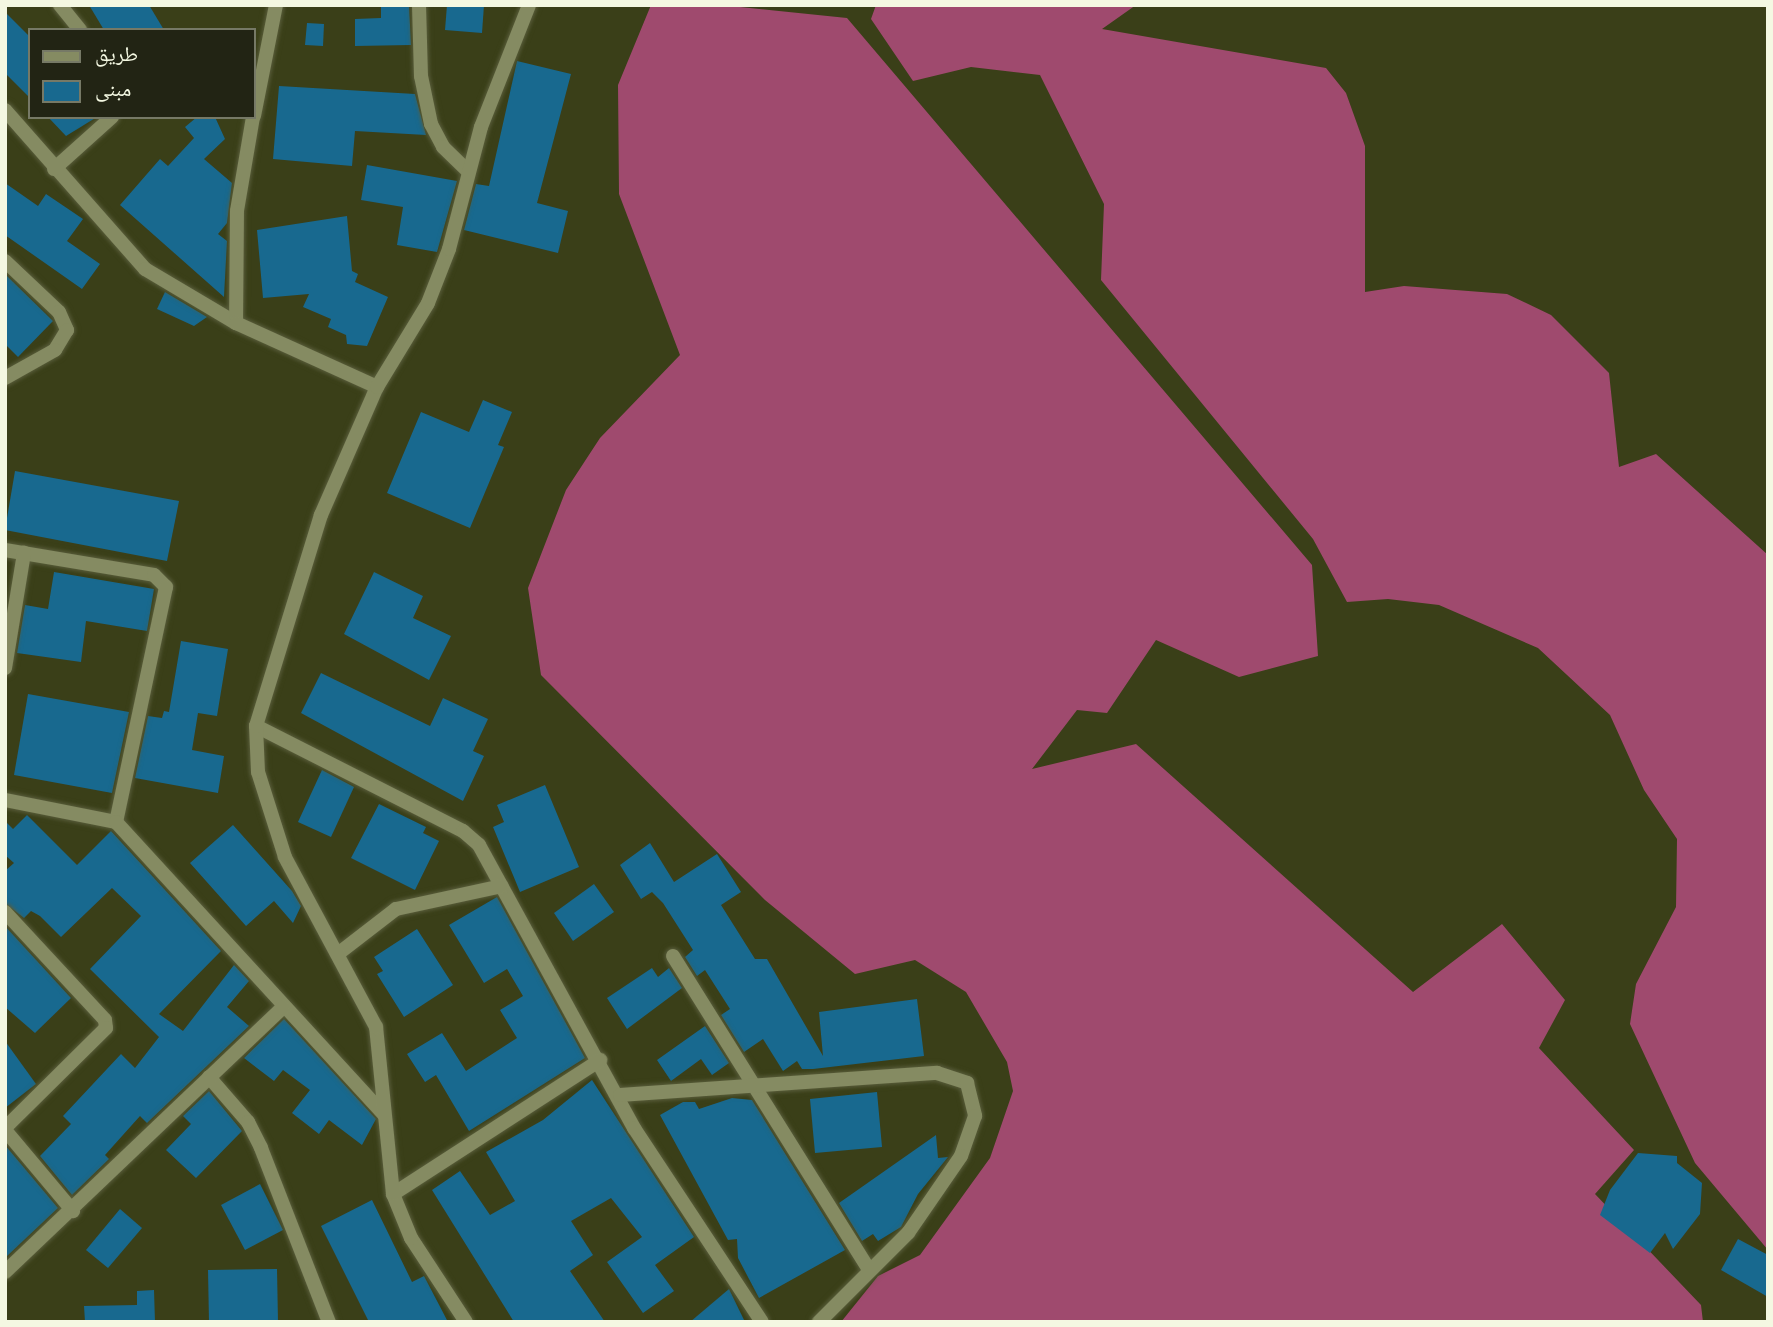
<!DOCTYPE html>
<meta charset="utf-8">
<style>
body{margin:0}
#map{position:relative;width:1773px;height:1327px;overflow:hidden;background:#3a3f18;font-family:Jost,"Noto Naskh Arabic",sans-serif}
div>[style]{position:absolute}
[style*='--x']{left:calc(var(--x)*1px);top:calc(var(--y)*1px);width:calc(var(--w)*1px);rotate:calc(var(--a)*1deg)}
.forest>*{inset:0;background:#9f4a6e}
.building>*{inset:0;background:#18698f}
.roads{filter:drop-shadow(0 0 2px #595d3b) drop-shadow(0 0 2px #595d3b)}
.minor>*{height:14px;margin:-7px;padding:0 7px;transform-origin:7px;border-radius:7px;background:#858b62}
span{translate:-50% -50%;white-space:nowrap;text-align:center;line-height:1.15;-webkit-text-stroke:6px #222414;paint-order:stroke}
.frame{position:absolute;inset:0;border:7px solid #f4f8e2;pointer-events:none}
.legend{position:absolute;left:28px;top:28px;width:228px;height:91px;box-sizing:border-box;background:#222414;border:2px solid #767966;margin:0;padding:9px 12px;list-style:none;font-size:21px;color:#f4f8e2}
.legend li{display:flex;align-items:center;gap:14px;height:35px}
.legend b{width:35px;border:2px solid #767966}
</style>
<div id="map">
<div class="forest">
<i style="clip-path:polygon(651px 5px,721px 5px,847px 18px,1312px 565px,1318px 656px,1239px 677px,1156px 640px,1107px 713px,1077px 710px,1032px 769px,1136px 744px,1413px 992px,1502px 924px,1565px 1000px,1539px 1048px,1634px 1150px,1595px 1194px,1701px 1305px,1703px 1322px,841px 1322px,878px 1276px,920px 1255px,990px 1158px,1013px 1091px,1007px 1062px,966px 992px,915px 960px,855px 974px,765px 900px,541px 675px,528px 588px,566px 490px,600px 438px,680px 355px,619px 194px,618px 85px)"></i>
<i style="clip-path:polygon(876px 5px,1136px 5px,1102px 29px,1326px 68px,1346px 93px,1365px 146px,1365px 292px,1404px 286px,1507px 294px,1551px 315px,1609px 373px,1619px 467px,1656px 454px,1768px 555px,1768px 1250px,1695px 1163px,1630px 1024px,1636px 984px,1676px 907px,1677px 839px,1644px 790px,1610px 715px,1538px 648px,1439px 605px,1388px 599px,1347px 602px,1313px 539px,1101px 280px,1104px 204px,1040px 75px,971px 67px,913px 81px,871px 19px)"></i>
</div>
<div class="building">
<i style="clip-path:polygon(89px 5px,149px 5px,164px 30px,104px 30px)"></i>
<i style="clip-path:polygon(381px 5px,409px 5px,411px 45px,355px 46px,355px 19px,381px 18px)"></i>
<i style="clip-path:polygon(447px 5px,484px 5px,482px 33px,445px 30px)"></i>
<i style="clip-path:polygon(5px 12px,30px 37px,30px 98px,5px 73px)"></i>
<i style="clip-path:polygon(307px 23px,324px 24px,323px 46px,305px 45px)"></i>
<i style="clip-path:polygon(517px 61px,571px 74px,537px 203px,568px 211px,558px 253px,464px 230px,476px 184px,489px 186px)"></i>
<i style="clip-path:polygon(279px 86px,415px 94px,426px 135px,355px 131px,352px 166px,273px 159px)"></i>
<i style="clip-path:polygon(48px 117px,97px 117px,66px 136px)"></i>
<i style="clip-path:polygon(197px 117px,215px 117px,225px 139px,204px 159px,232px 183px,227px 223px,218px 234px,227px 241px,224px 297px,120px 205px,160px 159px,168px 166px,194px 138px,185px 127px)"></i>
<i style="clip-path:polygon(367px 165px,457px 181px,437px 252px,397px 245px,403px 207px,361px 200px)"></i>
<i style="clip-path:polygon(5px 183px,38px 206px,46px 194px,83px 219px,67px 241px,100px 264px,82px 289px,5px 235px)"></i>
<i style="clip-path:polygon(347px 216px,352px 271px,358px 274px,355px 282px,388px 297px,367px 346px,347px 344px,346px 335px,328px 327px,331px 319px,303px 307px,309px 294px,263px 298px,257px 230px)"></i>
<i style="clip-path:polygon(5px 274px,53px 321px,18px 357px,5px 344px)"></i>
<i style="clip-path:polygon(165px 292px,207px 317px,194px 326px,157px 309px)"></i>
<i style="clip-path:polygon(483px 400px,512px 412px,498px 445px,504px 447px,470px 528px,387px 493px,421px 412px,469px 432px)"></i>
<i style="clip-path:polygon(15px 471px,179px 501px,167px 561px,5px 530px)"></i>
<i style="clip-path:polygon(54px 572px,154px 589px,147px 631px,86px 621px,81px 662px,17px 653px,25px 605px,48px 609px)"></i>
<i style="clip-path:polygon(374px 572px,423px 596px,413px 618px,451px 636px,429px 680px,344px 634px)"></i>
<i style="clip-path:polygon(181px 641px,228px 649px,217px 716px,198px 713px,192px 750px,224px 756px,218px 793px,135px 778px,148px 716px,162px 718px,164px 711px,169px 712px)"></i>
<i style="clip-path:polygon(321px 673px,430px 726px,443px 698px,488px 719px,473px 751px,484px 756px,463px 801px,301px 713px)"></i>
<i style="clip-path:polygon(28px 694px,129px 712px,112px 793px,14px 775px)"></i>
<i style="clip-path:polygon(322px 770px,354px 787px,331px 837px,298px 822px)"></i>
<i style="clip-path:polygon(545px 785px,579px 867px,520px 892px,493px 827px,504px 822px,497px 805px)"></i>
<i style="clip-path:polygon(379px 804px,426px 827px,423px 833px,439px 841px,415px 890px,351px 858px)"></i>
<i style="clip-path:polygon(27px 815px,77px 865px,111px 831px,221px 951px,159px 1014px,183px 1031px,234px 965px,249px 981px,227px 1007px,249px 1026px,147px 1123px,140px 1116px,105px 1155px,109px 1159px,72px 1195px,40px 1156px,71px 1124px,63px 1116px,121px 1054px,135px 1068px,159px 1037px,90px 969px,141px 916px,112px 888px,61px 937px,40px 916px,31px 911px,24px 918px,5px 903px,5px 871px,14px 863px,5px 855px,5px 821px,13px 829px)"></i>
<i style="clip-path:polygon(233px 825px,292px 891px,301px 906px,293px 923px,274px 901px,246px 926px,190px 863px)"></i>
<i style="clip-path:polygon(650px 843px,674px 882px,717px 854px,741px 892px,721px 905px,755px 959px,767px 959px,823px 1056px,819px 1012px,917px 999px,924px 1056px,813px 1069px,802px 1069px,797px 1061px,783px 1071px,763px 1039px,744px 1052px,721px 1015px,730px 1009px,705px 970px,697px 976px,685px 957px,693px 950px,663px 903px,652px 892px,641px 899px,620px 865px)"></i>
<i style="clip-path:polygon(594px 884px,614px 912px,573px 941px,554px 913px)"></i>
<i style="clip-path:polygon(497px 897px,585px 1058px,469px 1131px,436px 1075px,425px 1082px,407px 1054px,442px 1033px,466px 1071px,517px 1038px,500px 1010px,523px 996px,507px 969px,484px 983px,449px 925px)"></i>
<i style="clip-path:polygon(5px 926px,71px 998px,35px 1033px,5px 1007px)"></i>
<i style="clip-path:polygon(417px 929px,453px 985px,404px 1017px,377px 974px,383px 971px,374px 957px)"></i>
<i style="clip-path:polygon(652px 968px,658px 977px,669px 968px,682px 988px,627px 1029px,607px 998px)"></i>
<i style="clip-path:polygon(284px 1019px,376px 1119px,362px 1145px,329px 1120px,319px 1134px,292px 1113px,310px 1090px,283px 1070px,274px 1081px,244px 1058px)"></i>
<i style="clip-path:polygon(705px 1026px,729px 1063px,712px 1075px,701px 1059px,671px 1081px,657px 1060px)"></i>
<i style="clip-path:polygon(5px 1041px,36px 1084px,5px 1108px)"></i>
<i style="clip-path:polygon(592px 1080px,694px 1237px,655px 1265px,674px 1291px,643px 1313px,607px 1262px,642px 1237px,611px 1198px,571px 1221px,593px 1255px,570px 1271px,605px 1322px,514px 1322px,432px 1190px,460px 1171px,490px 1215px,515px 1201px,486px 1152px,543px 1120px)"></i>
<i style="clip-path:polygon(209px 1091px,242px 1131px,196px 1178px,166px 1150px,191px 1124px,183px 1116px)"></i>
<i style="clip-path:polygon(877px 1092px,882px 1147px,815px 1153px,810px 1099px)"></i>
<i style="clip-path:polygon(732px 1098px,752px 1100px,845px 1250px,759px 1298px,738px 1258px,737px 1239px,728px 1240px,660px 1115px,683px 1102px,695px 1102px,699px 1109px)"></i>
<i style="clip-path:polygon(936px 1135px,938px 1158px,948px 1157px,918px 1194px,901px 1227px,878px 1241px,873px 1234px,862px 1241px,839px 1203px)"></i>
<i style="clip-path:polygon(5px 1145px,58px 1208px,5px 1258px)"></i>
<i style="clip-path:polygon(1638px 1153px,1677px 1156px,1677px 1163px,1702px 1183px,1700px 1214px,1673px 1249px,1665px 1233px,1650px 1253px,1600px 1215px,1610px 1190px)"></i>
<i style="clip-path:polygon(260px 1184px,283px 1230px,245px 1250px,221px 1205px)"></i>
<i style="clip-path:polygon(372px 1200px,412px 1282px,424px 1276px,448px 1322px,369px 1322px,321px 1226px)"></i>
<i style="clip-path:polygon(120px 1209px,142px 1228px,108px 1268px,86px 1250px)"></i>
<i style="clip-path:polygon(1738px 1239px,1768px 1255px,1768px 1297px,1721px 1270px)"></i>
<i style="clip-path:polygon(277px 1269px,278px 1322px,209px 1322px,208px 1270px)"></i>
<i style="clip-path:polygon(729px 1289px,745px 1322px,690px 1322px)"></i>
<i style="clip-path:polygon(154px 1290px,155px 1322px,85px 1322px,84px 1306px,137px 1305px,137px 1291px)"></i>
</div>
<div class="roads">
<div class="minor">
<i style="--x:60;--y:5;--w:32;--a:51"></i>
<i style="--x:419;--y:5;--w:71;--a:88.4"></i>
<i style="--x:421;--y:76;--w:49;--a:78.2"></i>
<i style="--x:431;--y:124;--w:26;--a:62"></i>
<i style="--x:443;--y:147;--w:33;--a:44"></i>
<i style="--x:5;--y:110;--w:212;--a:48.6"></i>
<i style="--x:145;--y:269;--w:106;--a:30.7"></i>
<i style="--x:254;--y:116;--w:113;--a:-78.8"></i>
<i style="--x:253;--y:117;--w:95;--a:99.7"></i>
<i style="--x:237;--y:211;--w:112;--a:90.5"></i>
<i style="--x:236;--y:323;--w:155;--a:24.4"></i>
<i style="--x:54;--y:169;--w:78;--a:-41.9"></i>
<i style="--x:5;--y:261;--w:74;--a:43.4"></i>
<i style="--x:59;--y:312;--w:20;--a:66"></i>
<i style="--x:67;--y:330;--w:23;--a:121"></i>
<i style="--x:55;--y:350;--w:57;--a:150.8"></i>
<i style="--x:5;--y:550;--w:151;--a:9.5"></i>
<i style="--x:154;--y:575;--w:17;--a:45"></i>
<i style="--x:166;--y:587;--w:240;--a:102"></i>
<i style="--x:116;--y:822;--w:113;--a:-168.8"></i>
<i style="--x:5;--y:668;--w:117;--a:-80.6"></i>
<i style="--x:256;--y:726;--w:232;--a:26.9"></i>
<i style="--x:463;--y:831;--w:21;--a:41"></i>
<i style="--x:479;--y:845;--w:323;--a:61.3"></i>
<i style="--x:634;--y:1128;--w:232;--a:56.6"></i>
<i style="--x:116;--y:822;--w:396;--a:47.5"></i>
<i style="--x:5;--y:912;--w:147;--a:47.2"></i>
<i style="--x:105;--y:1020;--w:8;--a:83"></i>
<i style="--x:106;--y:1028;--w:142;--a:135.3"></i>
<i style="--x:339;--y:953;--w:72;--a:-37.7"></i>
<i style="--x:396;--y:909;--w:108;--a:-12.2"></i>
<i style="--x:673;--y:956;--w:370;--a:58"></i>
<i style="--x:209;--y:1077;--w:60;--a:49.1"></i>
<i style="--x:248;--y:1122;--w:29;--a:63"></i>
<i style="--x:261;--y:1148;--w:187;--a:68.7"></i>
<i style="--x:620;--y:1095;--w:318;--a:-4"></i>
<i style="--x:937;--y:1073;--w:32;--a:18"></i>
<i style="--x:967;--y:1083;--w:34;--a:76"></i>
<i style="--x:975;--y:1116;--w:42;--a:109.3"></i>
<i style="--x:961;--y:1156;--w:93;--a:124.5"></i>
<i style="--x:908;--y:1233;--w:126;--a:135"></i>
<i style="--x:5;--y:1130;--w:106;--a:50"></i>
<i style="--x:393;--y:1194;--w:247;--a:-32.9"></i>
<i style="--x:5;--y:1272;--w:384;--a:-43.6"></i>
<i style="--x:466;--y:1322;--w:100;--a:-123.2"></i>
<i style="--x:411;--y:1238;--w:48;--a:-112.2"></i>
<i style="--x:393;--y:1194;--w:168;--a:-95.8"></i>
<i style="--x:376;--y:1027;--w:193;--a:-118.2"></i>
<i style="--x:285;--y:857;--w:89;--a:-107.6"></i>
<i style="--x:258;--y:772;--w:46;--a:-92.5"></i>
<i style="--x:256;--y:726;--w:221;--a:-72.9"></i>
<i style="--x:321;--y:515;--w:140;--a:-66.4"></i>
<i style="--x:377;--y:387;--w:98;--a:-58.7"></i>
<i style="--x:428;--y:303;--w:58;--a:-68.7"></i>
<i style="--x:449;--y:249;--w:126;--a:-75.3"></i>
<i style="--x:481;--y:127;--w:131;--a:-68.5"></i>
</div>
</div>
<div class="frame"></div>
<ul class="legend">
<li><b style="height:9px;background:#858b62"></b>طريق</li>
<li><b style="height:19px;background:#18698f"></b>مبنى</li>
</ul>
</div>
